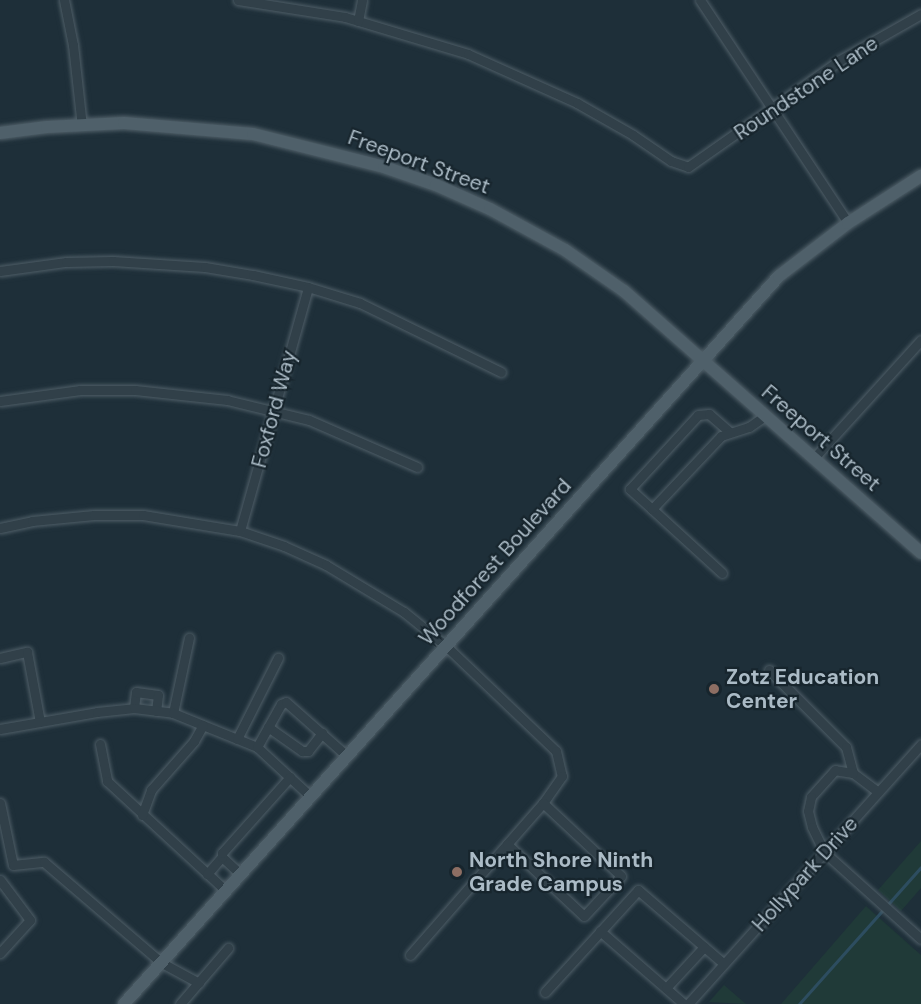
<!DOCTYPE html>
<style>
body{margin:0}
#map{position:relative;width:921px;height:1004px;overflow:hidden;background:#1e2f39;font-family:"DM Sans",sans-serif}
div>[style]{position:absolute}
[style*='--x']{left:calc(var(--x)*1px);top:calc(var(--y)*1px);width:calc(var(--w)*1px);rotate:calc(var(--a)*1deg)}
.green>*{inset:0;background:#203a38}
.stream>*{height:3px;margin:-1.5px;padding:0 1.5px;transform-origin:1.5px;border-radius:1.5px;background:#2d4d60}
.roads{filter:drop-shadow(0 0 2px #4f5e67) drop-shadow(0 0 2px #4f5e67)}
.minor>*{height:9px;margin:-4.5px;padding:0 4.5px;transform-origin:4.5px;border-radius:4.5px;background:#314049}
.major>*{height:12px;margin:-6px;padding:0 6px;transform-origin:6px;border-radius:6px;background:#4f606a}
.dots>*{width:16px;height:16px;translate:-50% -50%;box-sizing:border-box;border:3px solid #17252d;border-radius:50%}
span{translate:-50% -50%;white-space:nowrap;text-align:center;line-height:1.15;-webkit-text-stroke:4.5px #17252d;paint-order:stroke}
.street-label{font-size:21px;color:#abbbc6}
.poi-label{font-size:21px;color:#abbbc6;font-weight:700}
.left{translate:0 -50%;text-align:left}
</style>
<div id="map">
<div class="green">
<i style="clip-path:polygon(921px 841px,921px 888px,901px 911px,878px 890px)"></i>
<i style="clip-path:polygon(866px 906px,921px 955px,921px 1004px,781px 1004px)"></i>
<i style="clip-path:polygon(724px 985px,746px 1004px,709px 1002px)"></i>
</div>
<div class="stream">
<i style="--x:799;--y:1004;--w:183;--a:-48.3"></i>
</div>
<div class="roads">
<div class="minor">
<i style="--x:64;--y:0;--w:46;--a:78.7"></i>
<i style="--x:73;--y:45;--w:81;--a:83.7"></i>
<i style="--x:238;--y:0;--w:108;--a:9"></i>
<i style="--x:345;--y:17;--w:128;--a:16.7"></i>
<i style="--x:468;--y:54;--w:120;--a:24.2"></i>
<i style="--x:577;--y:103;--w:64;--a:29.7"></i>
<i style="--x:633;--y:135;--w:46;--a:34.4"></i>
<i style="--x:671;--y:161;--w:18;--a:19"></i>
<i style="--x:688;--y:167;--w:186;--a:-35.1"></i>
<i style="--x:840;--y:60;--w:93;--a:-29.6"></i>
<i style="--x:700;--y:0;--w:268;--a:56.4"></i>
<i style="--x:358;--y:21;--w:21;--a:-79"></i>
<i style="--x:0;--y:271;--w:67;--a:-7.8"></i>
<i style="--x:66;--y:262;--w:47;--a:-1.2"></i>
<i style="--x:113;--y:261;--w:92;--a:3.7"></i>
<i style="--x:205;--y:267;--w:49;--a:9.5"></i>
<i style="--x:253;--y:275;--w:56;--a:12.3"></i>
<i style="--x:308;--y:287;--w:54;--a:17.1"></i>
<i style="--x:360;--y:303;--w:157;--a:26.1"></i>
<i style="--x:0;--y:401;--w:81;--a:-7.8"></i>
<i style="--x:80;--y:390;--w:55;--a:0"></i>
<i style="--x:135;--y:390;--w:93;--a:6.2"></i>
<i style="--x:227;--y:400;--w:84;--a:13.7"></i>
<i style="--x:309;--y:420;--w:118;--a:23.5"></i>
<i style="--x:814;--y:458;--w:159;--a:-47.8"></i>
<i style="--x:652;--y:509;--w:30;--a:-138"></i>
<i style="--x:630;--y:489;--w:100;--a:-47.4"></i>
<i style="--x:698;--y:415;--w:11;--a:-5"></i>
<i style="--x:709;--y:414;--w:28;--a:41"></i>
<i style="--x:0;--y:528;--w:33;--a:-12"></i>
<i style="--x:32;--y:521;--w:62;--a:-5.5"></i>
<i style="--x:94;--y:515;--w:49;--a:0"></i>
<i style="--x:143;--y:515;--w:98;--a:9.4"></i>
<i style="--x:240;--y:531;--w:46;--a:18.8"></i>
<i style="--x:284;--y:546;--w:46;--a:24.3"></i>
<i style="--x:326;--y:565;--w:91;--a:31.1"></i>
<i style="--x:404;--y:612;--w:54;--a:39"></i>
<i style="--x:446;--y:646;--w:152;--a:43.7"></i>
<i style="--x:556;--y:751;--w:26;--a:77"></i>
<i style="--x:562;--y:776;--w:33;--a:125"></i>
<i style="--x:543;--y:803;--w:202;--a:131.2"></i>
<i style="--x:240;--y:531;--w:253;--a:-74.4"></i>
<i style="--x:722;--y:573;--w:95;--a:-137.6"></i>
<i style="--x:652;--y:509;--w:100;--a:-46.6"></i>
<i style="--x:721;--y:436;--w:29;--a:-18"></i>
<i style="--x:749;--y:427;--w:21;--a:-35"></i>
<i style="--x:0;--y:658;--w:28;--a:-13"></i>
<i style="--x:27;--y:652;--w:71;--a:79.5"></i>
<i style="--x:769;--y:670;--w:109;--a:45"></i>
<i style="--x:846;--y:747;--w:27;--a:75"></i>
<i style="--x:853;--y:773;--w:31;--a:37"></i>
<i style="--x:134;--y:708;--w:16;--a:-83"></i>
<i style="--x:136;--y:692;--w:22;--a:8"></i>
<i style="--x:158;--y:695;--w:16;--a:97"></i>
<i style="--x:173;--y:713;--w:77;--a:-78"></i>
<i style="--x:268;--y:727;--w:42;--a:35.2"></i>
<i style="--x:302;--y:751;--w:6;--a:0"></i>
<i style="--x:308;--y:751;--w:23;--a:-52"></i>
<i style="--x:0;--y:729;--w:98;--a:-9.9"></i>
<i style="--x:97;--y:712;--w:37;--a:-6"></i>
<i style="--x:134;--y:708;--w:39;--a:7"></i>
<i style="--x:173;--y:713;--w:91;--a:22"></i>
<i style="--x:257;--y:747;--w:72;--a:42.8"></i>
<i style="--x:237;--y:739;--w:91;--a:-63.2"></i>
<i style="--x:100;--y:744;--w:38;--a:79"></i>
<i style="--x:107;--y:781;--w:161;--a:42.7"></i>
<i style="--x:257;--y:747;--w:49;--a:-60.8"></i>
<i style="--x:281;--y:704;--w:5;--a:-22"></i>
<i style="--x:286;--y:702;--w:80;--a:41.5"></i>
<i style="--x:853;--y:773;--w:18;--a:-171"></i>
<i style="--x:835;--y:770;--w:36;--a:132"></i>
<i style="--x:811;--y:797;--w:14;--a:102"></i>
<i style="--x:808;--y:811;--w:16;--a:76"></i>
<i style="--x:812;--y:827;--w:28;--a:64"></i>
<i style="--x:824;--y:852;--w:130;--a:41.9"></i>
<i style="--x:0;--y:803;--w:63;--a:78.2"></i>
<i style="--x:13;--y:865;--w:31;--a:-6"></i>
<i style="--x:44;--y:862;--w:155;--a:40.6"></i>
<i style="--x:162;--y:963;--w:42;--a:28.4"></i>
<i style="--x:142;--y:815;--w:27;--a:-70"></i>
<i style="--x:151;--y:790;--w:65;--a:-48.7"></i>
<i style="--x:194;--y:741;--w:18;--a:-61"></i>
<i style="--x:507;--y:844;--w:105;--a:43.1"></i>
<i style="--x:584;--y:916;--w:54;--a:-47.2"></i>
<i style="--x:621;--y:876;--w:107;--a:-136.9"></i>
<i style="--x:222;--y:857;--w:25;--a:43"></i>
<i style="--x:207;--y:874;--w:23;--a:-49"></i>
<i style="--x:222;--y:857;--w:4;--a:-90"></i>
<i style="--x:222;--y:853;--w:102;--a:-48.2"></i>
<i style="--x:0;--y:880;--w:50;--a:53.1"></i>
<i style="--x:30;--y:920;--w:45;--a:132.3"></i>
<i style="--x:600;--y:931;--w:111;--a:41"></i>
<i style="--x:666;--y:988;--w:56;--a:-47.2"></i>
<i style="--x:545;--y:992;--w:138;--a:-47.6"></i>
<i style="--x:638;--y:890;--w:113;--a:40.7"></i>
<i style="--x:180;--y:1004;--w:74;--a:-49.4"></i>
<i style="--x:688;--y:1004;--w:349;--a:-48.1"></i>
</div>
<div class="major">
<i style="--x:0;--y:133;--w:47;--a:-7.3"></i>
<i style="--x:47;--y:127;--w:77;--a:-3"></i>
<i style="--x:124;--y:123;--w:129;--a:4.9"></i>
<i style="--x:253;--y:134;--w:135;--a:14.1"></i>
<i style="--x:384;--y:167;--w:55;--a:19.1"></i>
<i style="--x:436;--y:185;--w:59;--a:24"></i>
<i style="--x:490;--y:209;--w:85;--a:28.7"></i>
<i style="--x:565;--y:250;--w:72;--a:34.8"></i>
<i style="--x:624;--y:291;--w:396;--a:41.4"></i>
<i style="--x:124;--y:1004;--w:979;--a:-48.02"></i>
<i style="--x:779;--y:276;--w:87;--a:-37.5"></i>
<i style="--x:848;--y:223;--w:87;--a:-32.8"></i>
</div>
</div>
<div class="dots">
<i style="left:714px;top:689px;background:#8d6e63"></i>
<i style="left:457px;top:872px;background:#8d6e63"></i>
</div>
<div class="street-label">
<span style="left:806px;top:88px;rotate:-34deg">Roundstone Lane</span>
<span style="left:419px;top:162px;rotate:20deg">Freeport Street</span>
<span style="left:274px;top:409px;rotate:-75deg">Foxford Way</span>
<span style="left:821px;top:438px;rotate:41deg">Freeport Street</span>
<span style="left:495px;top:562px;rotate:-48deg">Woodforest Boulevard</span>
<span style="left:805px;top:874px;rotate:-48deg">Hollypark Drive</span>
</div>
<div class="poi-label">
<span class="left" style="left:726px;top:689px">Zotz Education<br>Center</span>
<span class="left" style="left:469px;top:872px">North Shore Ninth<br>Grade Campus</span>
</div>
</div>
